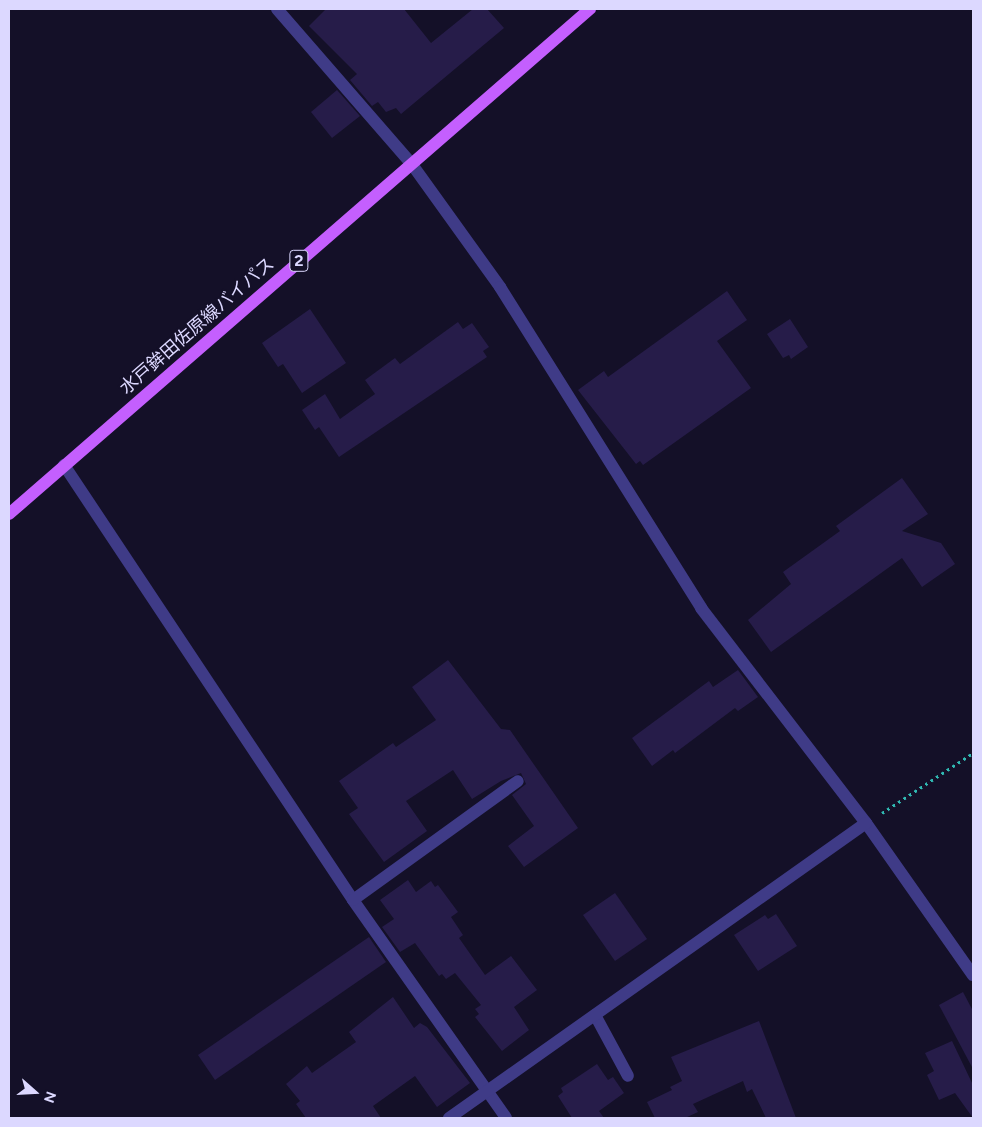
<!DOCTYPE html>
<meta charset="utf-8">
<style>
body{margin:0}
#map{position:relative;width:982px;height:1127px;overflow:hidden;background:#141028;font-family:Figtree,"Noto Sans JP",sans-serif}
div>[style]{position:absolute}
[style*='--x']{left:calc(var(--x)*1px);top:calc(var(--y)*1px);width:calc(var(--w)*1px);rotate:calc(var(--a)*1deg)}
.building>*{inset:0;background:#261c49}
.path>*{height:3px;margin-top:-1.5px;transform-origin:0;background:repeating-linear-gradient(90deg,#30bab3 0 2.5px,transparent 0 6.5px)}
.lane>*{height:12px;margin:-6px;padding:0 6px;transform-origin:6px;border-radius:6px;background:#3f3b87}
.street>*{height:12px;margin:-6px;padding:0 6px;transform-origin:6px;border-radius:6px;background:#3f3b87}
.primary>*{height:12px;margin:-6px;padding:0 6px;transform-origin:6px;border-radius:6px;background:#c45ffe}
span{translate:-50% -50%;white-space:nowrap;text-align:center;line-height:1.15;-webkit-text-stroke:4px #141028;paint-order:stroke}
.shield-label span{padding:1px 4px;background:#141028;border:1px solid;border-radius:4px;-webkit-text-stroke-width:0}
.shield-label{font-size:16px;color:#dcd8ff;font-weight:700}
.street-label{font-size:18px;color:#dcd8ff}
.frame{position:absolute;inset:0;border:10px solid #dcd8ff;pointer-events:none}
.north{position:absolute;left:10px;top:1067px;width:50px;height:50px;-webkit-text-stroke:4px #141028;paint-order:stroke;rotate:109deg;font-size:14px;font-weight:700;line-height:20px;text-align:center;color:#dcd8ff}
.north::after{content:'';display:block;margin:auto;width:18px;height:22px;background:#dcd8ff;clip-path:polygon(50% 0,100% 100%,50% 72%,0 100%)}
</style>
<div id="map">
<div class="building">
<i style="clip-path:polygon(326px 9px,404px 9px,431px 43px,473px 9px,487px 9px,504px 28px,401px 114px,396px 108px,386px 112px,378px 102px,372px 106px,350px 80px,357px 74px,309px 26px)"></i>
<i style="clip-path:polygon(337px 90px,360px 116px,332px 138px,311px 112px)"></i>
<i style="clip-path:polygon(727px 291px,747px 320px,717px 341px,751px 388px,643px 465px,640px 461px,636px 464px,578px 390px,604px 371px,608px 377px)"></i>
<i style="clip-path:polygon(310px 309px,346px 363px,302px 393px,283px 364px,278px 367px,262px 343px)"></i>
<i style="clip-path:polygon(790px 319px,808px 347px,791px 359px,789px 355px,783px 358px,767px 334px)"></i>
<i style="clip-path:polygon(458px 322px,463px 329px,472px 323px,489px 347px,483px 351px,487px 357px,339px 457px,319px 427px,315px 430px,302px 410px,325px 394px,340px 419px,375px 394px,365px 380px,395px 358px,400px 364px)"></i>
<i style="clip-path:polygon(902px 478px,928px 514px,902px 531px,941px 543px,955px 564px,922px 587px,902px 558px,771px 652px,748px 620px,791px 584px,783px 572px,840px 531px,836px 526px)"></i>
<i style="clip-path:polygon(448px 660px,501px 729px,510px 730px,578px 828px,524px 867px,508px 846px,534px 826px,512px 795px,526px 784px,521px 773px,501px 781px,472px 799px,453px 770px,406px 801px,427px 831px,384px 862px,349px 814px,358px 808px,339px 781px,393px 743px,396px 747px,436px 720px,412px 687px)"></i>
<i style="clip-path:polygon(738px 670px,758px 697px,738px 711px,735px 708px,675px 753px,673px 750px,652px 766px,632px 738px,709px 681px,713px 687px)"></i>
<i style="clip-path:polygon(408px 880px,416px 892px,431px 881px,435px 887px,438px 885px,458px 912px,451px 917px,463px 935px,459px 938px,485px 975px,511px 956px,537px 990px,514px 1007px,529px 1030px,502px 1051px,475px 1017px,479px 1014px,475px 1009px,481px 1005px,455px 973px,446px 979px,442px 974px,439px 976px,415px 943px,400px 952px,382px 927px,394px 919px,380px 900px)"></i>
<i style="clip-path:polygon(615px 893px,647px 939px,615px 961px,583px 915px)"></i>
<i style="clip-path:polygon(776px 914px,797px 946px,758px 971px,734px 935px,765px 915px,768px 919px)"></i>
<i style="clip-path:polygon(369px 937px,386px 962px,215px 1080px,198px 1055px)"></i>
<i style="clip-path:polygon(963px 992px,973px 1011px,973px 1069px,939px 1005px)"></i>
<i style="clip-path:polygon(393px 997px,414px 1028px,420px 1023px,427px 1027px,470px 1083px,437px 1107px,415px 1076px,373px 1106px,381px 1118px,306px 1118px,296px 1104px,300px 1101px,286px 1084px,307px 1066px,312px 1073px,356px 1042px,349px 1032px)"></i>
<i style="clip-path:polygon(759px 1021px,796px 1118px,766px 1118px,752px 1089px,747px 1092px,743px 1081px,693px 1104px,698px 1112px,685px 1118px,655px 1118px,647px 1102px,672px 1090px,670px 1087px,682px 1081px,671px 1057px)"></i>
<i style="clip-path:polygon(952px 1041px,973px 1085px,973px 1118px,955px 1093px,939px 1100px,927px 1075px,934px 1071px,925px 1053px)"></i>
<i style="clip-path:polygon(597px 1064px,608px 1080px,613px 1077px,624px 1093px,599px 1111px,604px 1118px,572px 1118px,558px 1096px,563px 1092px,561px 1088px)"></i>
</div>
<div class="path">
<i style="--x:882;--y:813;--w:109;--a:-33.4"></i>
</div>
<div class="lane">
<i style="--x:64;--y:465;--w:522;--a:56.4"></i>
<i style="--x:353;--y:900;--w:266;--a:54.9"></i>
<i style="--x:866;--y:823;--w:186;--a:54.9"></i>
<i style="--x:353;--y:900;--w:203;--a:-35.8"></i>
<i style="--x:595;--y:1015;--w:69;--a:61.6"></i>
</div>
<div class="street">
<i style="--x:277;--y:9;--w:204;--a:49"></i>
<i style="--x:411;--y:163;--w:153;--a:54.3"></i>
<i style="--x:500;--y:287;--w:379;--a:57.9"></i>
<i style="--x:701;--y:608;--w:271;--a:52.5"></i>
<i style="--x:866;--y:823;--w:511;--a:144.72"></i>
</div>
<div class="primary">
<i style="--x:9;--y:514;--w:770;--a:-41"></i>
</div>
<div class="shield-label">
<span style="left:299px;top:261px">2</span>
</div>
<div class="street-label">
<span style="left:197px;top:326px;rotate:-41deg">水戸鉾田佐原線バイパス</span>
</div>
<div class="frame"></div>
<div class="north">N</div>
</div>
